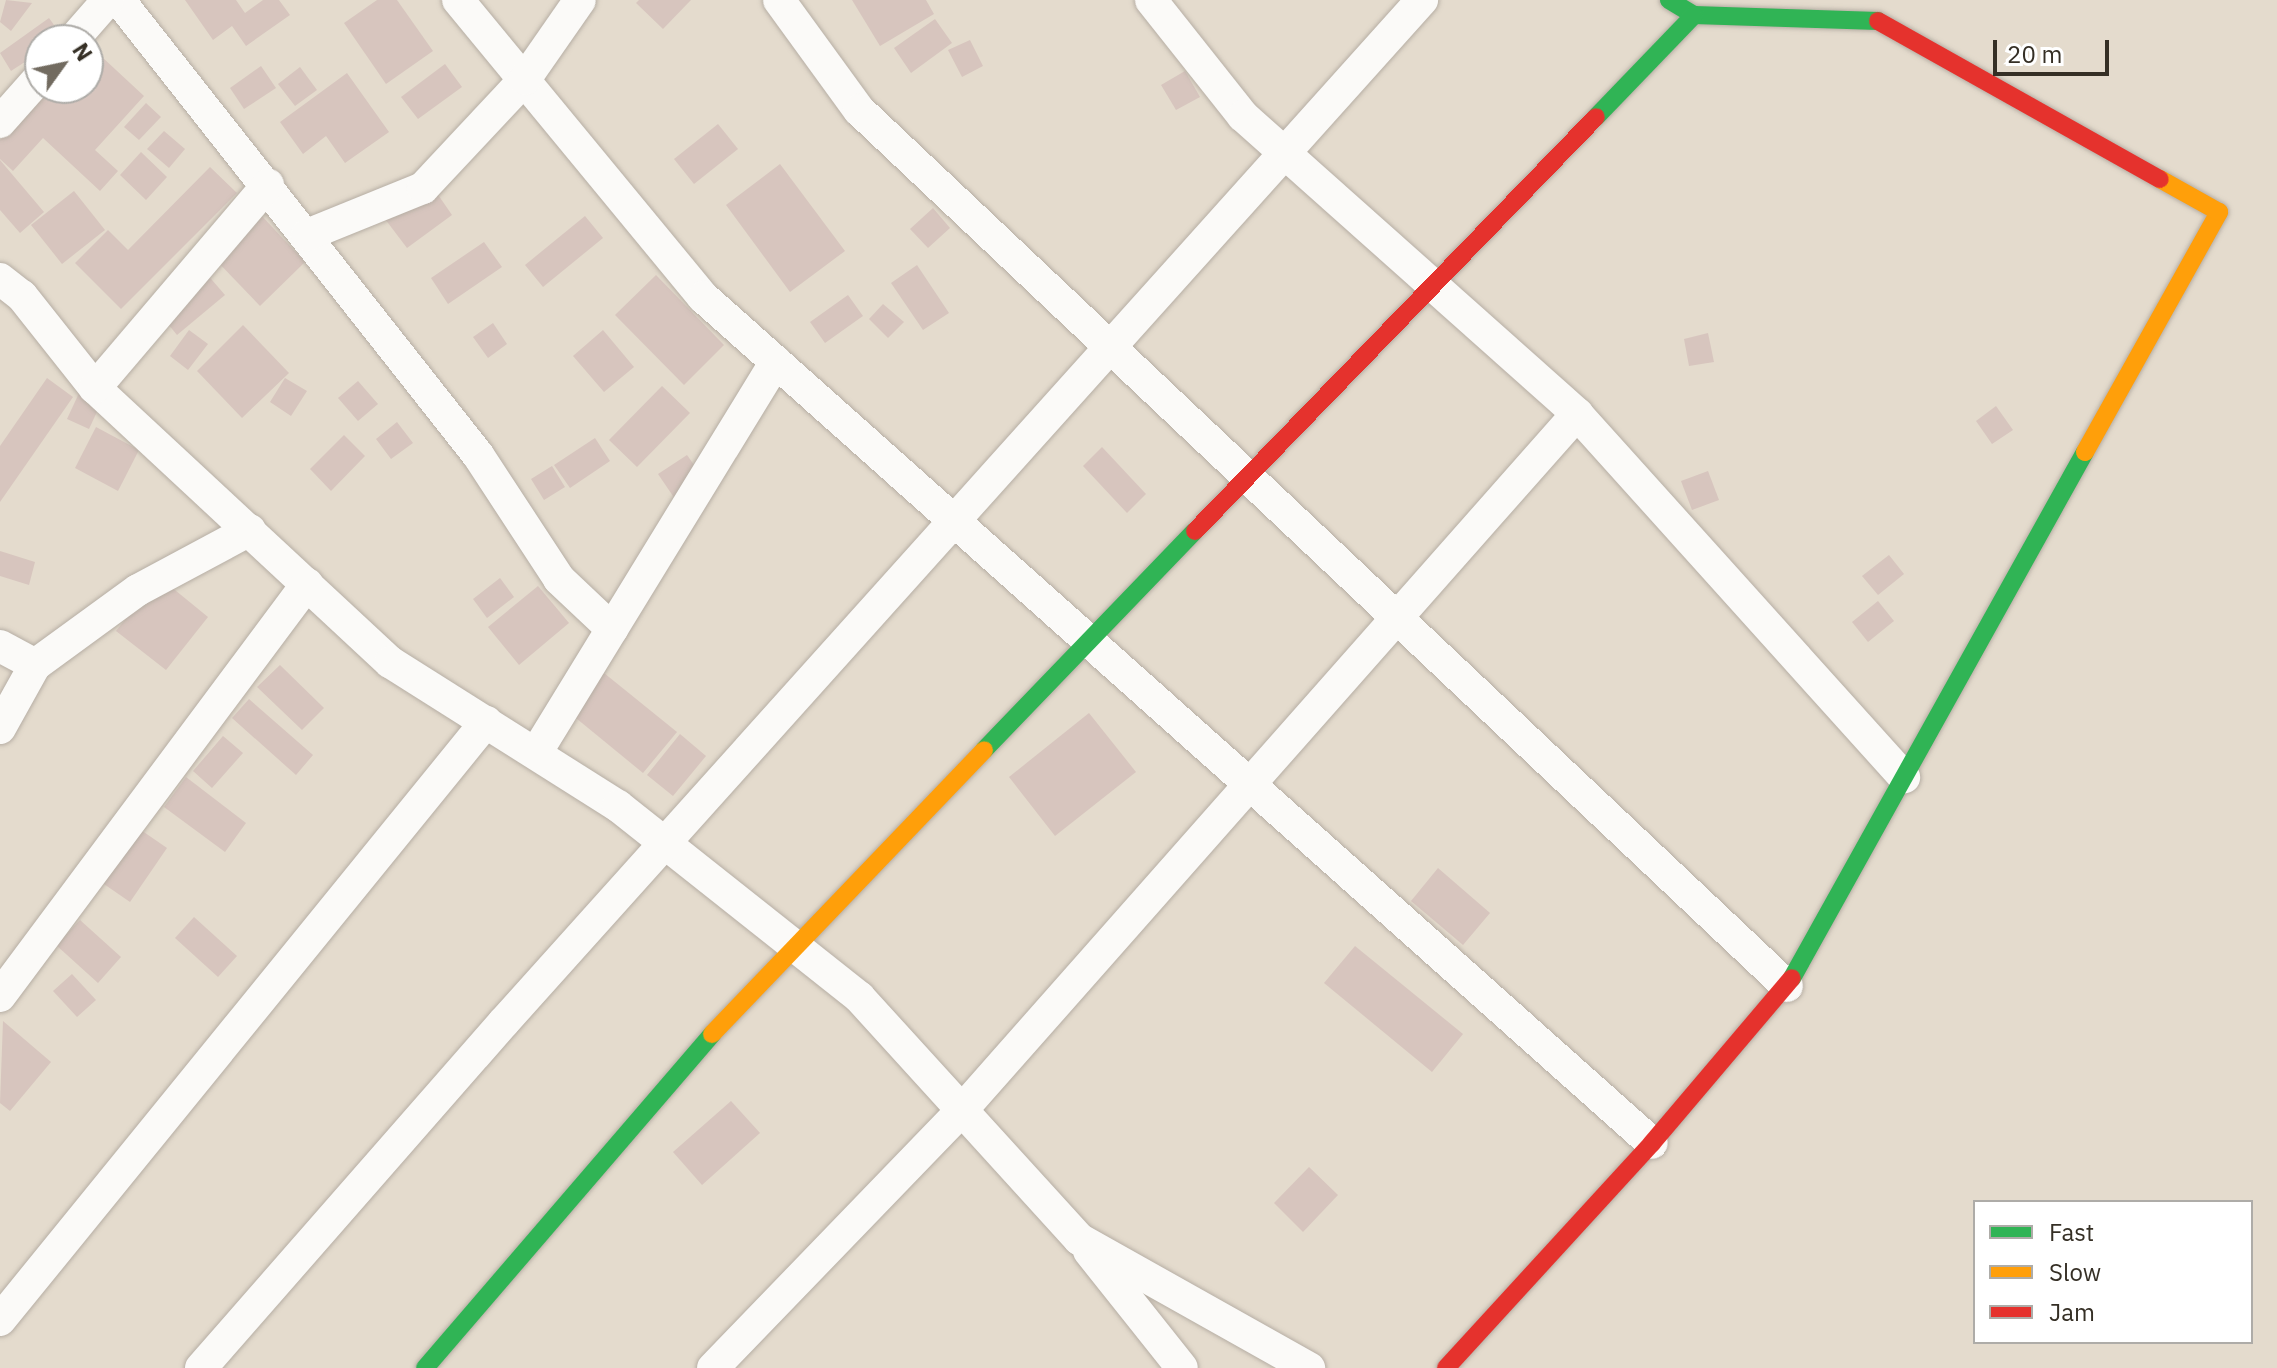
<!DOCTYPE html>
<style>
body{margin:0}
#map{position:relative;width:2277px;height:1368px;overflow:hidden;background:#e4dbcd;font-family:"IBM Plex Sans",sans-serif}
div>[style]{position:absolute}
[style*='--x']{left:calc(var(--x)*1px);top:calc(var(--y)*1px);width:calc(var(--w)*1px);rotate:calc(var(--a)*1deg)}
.building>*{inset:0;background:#d7c5be}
.roads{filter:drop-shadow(0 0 2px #b6aea4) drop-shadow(0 0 2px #b6aea4)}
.street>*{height:32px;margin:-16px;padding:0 16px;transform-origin:16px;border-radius:16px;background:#fbfaf8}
.fast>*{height:18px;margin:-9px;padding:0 9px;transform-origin:9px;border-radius:9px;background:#30b455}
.slow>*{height:18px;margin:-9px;padding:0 9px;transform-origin:9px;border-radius:9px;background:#ff9f0a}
.jam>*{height:18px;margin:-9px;padding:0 9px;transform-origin:9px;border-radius:9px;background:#e5322d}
span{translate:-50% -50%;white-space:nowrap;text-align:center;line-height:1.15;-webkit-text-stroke:7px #fff;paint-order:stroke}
.legend{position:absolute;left:1973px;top:1200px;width:280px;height:144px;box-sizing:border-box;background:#fff;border:2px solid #aeaca8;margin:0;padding:10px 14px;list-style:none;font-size:24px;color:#352f25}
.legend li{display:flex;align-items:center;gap:16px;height:40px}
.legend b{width:40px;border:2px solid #aeaca8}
.north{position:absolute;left:24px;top:24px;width:80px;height:80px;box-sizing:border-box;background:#fff;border:2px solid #aeaca8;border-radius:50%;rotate:57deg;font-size:22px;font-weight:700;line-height:32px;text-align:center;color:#352f25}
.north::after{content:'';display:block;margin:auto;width:28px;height:36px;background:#726b60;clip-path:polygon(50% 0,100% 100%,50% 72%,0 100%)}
.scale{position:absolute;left:1993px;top:40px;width:116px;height:36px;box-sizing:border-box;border:4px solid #352f25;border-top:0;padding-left:10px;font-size:24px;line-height:28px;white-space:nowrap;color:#352f25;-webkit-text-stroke:6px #fff;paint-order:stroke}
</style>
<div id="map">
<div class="building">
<i style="clip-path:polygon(6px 0,32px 3px,11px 31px,0 22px)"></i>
<i style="clip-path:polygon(185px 0,236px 0,245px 13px,263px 0,279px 0,290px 15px,246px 46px,232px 26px,213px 40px)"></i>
<i style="clip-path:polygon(377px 0,397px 0,433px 51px,386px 84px,344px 23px)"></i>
<i style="clip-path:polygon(639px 0,691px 0,663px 29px,636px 3px)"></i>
<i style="clip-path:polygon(852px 0,926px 0,934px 14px,880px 46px)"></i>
<i style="clip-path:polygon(49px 18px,62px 36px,40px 40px,40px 52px,11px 71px,0 53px)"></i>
<i style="clip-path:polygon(935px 19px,952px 43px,911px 73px,894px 48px)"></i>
<i style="clip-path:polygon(970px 40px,983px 66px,962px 77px,948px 50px)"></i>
<i style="clip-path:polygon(88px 44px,144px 96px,95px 150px,118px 171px,100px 191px,43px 138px,13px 171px,0 159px,0 140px,47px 88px,88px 88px)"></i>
<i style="clip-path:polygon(445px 64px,462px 87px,418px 119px,401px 97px)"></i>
<i style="clip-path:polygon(261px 66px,276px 88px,244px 109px,230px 88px)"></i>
<i style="clip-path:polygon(300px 67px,317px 90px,295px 106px,278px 84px)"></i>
<i style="clip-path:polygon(1185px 71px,1200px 97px,1176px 110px,1161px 85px)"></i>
<i style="clip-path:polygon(347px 73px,389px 132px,345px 163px,326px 136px,303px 154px,280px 122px)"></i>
<i style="clip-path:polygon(146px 103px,161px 117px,139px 140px,124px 127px)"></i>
<i style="clip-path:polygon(718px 124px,738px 149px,694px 184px,674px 159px)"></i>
<i style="clip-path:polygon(164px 131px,185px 149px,169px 168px,147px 149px)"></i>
<i style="clip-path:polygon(141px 152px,167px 177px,146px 200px,120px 175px)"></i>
<i style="clip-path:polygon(0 160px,44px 212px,20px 233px,0 210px)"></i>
<i style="clip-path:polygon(780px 164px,845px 251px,790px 292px,726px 205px)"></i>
<i style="clip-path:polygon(210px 167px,237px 193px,121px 309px,75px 263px,108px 230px,128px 250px)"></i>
<i style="clip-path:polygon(432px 186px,452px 215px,407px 248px,385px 219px)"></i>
<i style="clip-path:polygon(74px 191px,105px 230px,62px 264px,31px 225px)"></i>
<i style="clip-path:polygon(933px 208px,950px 228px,928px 248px,910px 229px)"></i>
<i style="clip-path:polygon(259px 213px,305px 262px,260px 306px,213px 257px)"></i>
<i style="clip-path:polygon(585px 216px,603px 238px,543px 287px,525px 265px)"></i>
<i style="clip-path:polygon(484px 242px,502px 267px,448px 304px,431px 278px)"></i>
<i style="clip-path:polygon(917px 265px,949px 313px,923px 330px,891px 283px)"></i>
<i style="clip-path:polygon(206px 273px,225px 295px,177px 335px,159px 313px)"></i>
<i style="clip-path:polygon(656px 275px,724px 345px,684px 385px,615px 315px)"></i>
<i style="clip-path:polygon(848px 295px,863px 316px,825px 343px,810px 322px)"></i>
<i style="clip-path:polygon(883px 304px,904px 322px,888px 338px,869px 319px)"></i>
<i style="clip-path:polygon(493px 323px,507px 344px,488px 358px,473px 337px)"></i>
<i style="clip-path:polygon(243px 325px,289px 373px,242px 418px,197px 371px)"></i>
<i style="clip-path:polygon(189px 330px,208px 344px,188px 370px,170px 356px)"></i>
<i style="clip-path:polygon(603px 330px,634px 367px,604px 392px,573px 356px)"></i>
<i style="clip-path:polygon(1708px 333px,1714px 362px,1689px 366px,1684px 339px)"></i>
<i style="clip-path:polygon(47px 378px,73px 397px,0 502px,0 446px)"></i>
<i style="clip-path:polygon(285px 378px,307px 391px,291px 416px,270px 402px)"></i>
<i style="clip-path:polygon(358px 381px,378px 404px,358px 421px,338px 398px)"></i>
<i style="clip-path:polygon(662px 386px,690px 413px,637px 467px,609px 440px)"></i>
<i style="clip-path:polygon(80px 391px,102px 401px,89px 429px,67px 419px)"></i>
<i style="clip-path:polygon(1996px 406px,2013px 430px,1992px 444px,1976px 421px)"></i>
<i style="clip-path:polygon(397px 422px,413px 443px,391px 459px,376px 439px)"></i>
<i style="clip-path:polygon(96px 427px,139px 450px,118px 491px,75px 468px)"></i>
<i style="clip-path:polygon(344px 435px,365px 456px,331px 491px,310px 469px)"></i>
<i style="clip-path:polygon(595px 438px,610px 461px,570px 488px,554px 465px)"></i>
<i style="clip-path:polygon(1102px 447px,1146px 494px,1127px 513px,1083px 466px)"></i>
<i style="clip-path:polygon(687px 455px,704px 479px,675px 499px,658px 474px)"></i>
<i style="clip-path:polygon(552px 466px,565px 487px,544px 500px,531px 479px)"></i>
<i style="clip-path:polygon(1708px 471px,1719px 500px,1692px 510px,1681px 481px)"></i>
<i style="clip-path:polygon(0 551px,35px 562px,29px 585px,0 576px)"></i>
<i style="clip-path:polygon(1889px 555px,1904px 574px,1878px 595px,1862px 576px)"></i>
<i style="clip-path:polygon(159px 577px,208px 617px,166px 670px,116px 631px)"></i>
<i style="clip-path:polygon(500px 578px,514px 597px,487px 618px,473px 599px)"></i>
<i style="clip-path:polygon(538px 586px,569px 623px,519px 665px,488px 627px)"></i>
<i style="clip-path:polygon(1878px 601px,1894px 621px,1868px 642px,1852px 622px)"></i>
<i style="clip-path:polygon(280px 665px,324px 708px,302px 730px,257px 687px)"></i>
<i style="clip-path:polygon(604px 673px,677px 732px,643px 773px,571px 714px)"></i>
<i style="clip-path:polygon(249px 699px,313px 755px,296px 775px,232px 718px)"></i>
<i style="clip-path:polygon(1089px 713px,1136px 772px,1055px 836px,1009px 777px)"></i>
<i style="clip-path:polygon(680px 734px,706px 756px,673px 796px,647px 775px)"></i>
<i style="clip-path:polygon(223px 736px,243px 753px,212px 788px,193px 771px)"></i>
<i style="clip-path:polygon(186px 777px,246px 823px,225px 852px,164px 807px)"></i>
<i style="clip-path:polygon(138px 828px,167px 848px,130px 902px,101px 882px)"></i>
<i style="clip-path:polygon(1438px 868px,1490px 913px,1463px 945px,1411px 901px)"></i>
<i style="clip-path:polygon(194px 917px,237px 956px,218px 977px,175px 938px)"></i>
<i style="clip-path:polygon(80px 920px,121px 957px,98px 983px,56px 945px)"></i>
<i style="clip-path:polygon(1355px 946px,1463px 1034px,1432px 1072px,1324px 983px)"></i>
<i style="clip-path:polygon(72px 974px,96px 1000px,77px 1017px,53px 991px)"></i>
<i style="clip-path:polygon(3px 1021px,51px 1062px,10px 1111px,0 1103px)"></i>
<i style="clip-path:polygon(731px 1101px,760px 1133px,702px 1185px,673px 1152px)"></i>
<i style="clip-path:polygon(1309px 1167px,1338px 1195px,1303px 1232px,1274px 1203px)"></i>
</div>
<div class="roads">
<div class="street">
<i style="--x:119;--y:0;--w:580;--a:51.73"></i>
<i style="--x:478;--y:455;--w:148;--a:56.8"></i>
<i style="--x:559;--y:579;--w:73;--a:43.3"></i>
<i style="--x:458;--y:0;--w:385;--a:50.5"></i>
<i style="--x:703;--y:297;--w:1271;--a:41.72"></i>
<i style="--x:779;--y:0;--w:136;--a:54"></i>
<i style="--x:859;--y:110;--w:1276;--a:43.35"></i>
<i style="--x:1151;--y:0;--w:148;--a:51.6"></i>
<i style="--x:1243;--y:116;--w:448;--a:41.7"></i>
<i style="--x:1577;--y:414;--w:489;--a:48"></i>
<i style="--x:73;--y:40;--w:53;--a:-48.8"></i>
<i style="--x:0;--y:122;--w:60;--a:-48.4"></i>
<i style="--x:307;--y:235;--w:125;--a:-22.1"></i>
<i style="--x:423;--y:188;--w:149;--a:-46.9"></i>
<i style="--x:525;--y:79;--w:96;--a:-55.2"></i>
<i style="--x:0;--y:279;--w:28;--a:38"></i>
<i style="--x:22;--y:296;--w:117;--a:51.6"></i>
<i style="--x:95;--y:388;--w:403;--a:42.9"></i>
<i style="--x:390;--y:662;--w:270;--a:32.3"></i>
<i style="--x:618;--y:806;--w:308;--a:38.4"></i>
<i style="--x:859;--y:997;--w:327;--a:47.7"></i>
<i style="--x:1079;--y:1239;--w:264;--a:29.3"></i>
<i style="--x:95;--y:388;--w:267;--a:-49.6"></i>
<i style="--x:0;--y:646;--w:40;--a:28"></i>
<i style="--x:0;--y:728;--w:72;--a:-60.9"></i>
<i style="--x:35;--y:665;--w:127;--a:-36.1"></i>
<i style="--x:138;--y:590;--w:127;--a:-28.2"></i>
<i style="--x:536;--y:753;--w:459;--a:-58.5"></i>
<i style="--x:0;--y:996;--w:514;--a:-53.31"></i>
<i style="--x:1089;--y:1251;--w:149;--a:51.5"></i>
<i style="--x:0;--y:1320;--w:771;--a:-50.9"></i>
<i style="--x:201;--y:1368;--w:460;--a:-48.8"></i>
<i style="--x:504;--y:1022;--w:1374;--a:-48.07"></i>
<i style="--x:713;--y:1368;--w:359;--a:-46"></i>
<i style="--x:962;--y:1110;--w:929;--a:-48.54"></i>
</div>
<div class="fast">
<i style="--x:1669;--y:0;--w:29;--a:31"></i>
<i style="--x:1694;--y:15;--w:184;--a:1.9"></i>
<i style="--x:1596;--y:117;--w:141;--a:-46.1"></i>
<i style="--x:984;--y:750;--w:304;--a:-46.1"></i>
<i style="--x:1792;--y:978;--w:602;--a:-60.88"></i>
<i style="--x:425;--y:1368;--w:440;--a:-49.3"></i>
</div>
<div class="slow">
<i style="--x:2085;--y:452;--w:275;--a:-60.8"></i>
<i style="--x:2219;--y:212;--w:68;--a:-150.8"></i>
<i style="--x:712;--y:1034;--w:393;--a:-46.2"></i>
</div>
<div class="jam">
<i style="--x:1878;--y:21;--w:323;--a:29.3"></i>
<i style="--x:1195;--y:531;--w:576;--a:-45.91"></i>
<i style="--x:1446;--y:1368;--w:305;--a:-47.5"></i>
<i style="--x:1652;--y:1143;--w:216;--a:-49.7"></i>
</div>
</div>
<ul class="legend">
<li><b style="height:10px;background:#30b455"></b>Fast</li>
<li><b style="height:10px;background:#ff9f0a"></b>Slow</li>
<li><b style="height:10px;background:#e5322d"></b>Jam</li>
</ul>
<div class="north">N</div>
<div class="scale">20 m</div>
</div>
